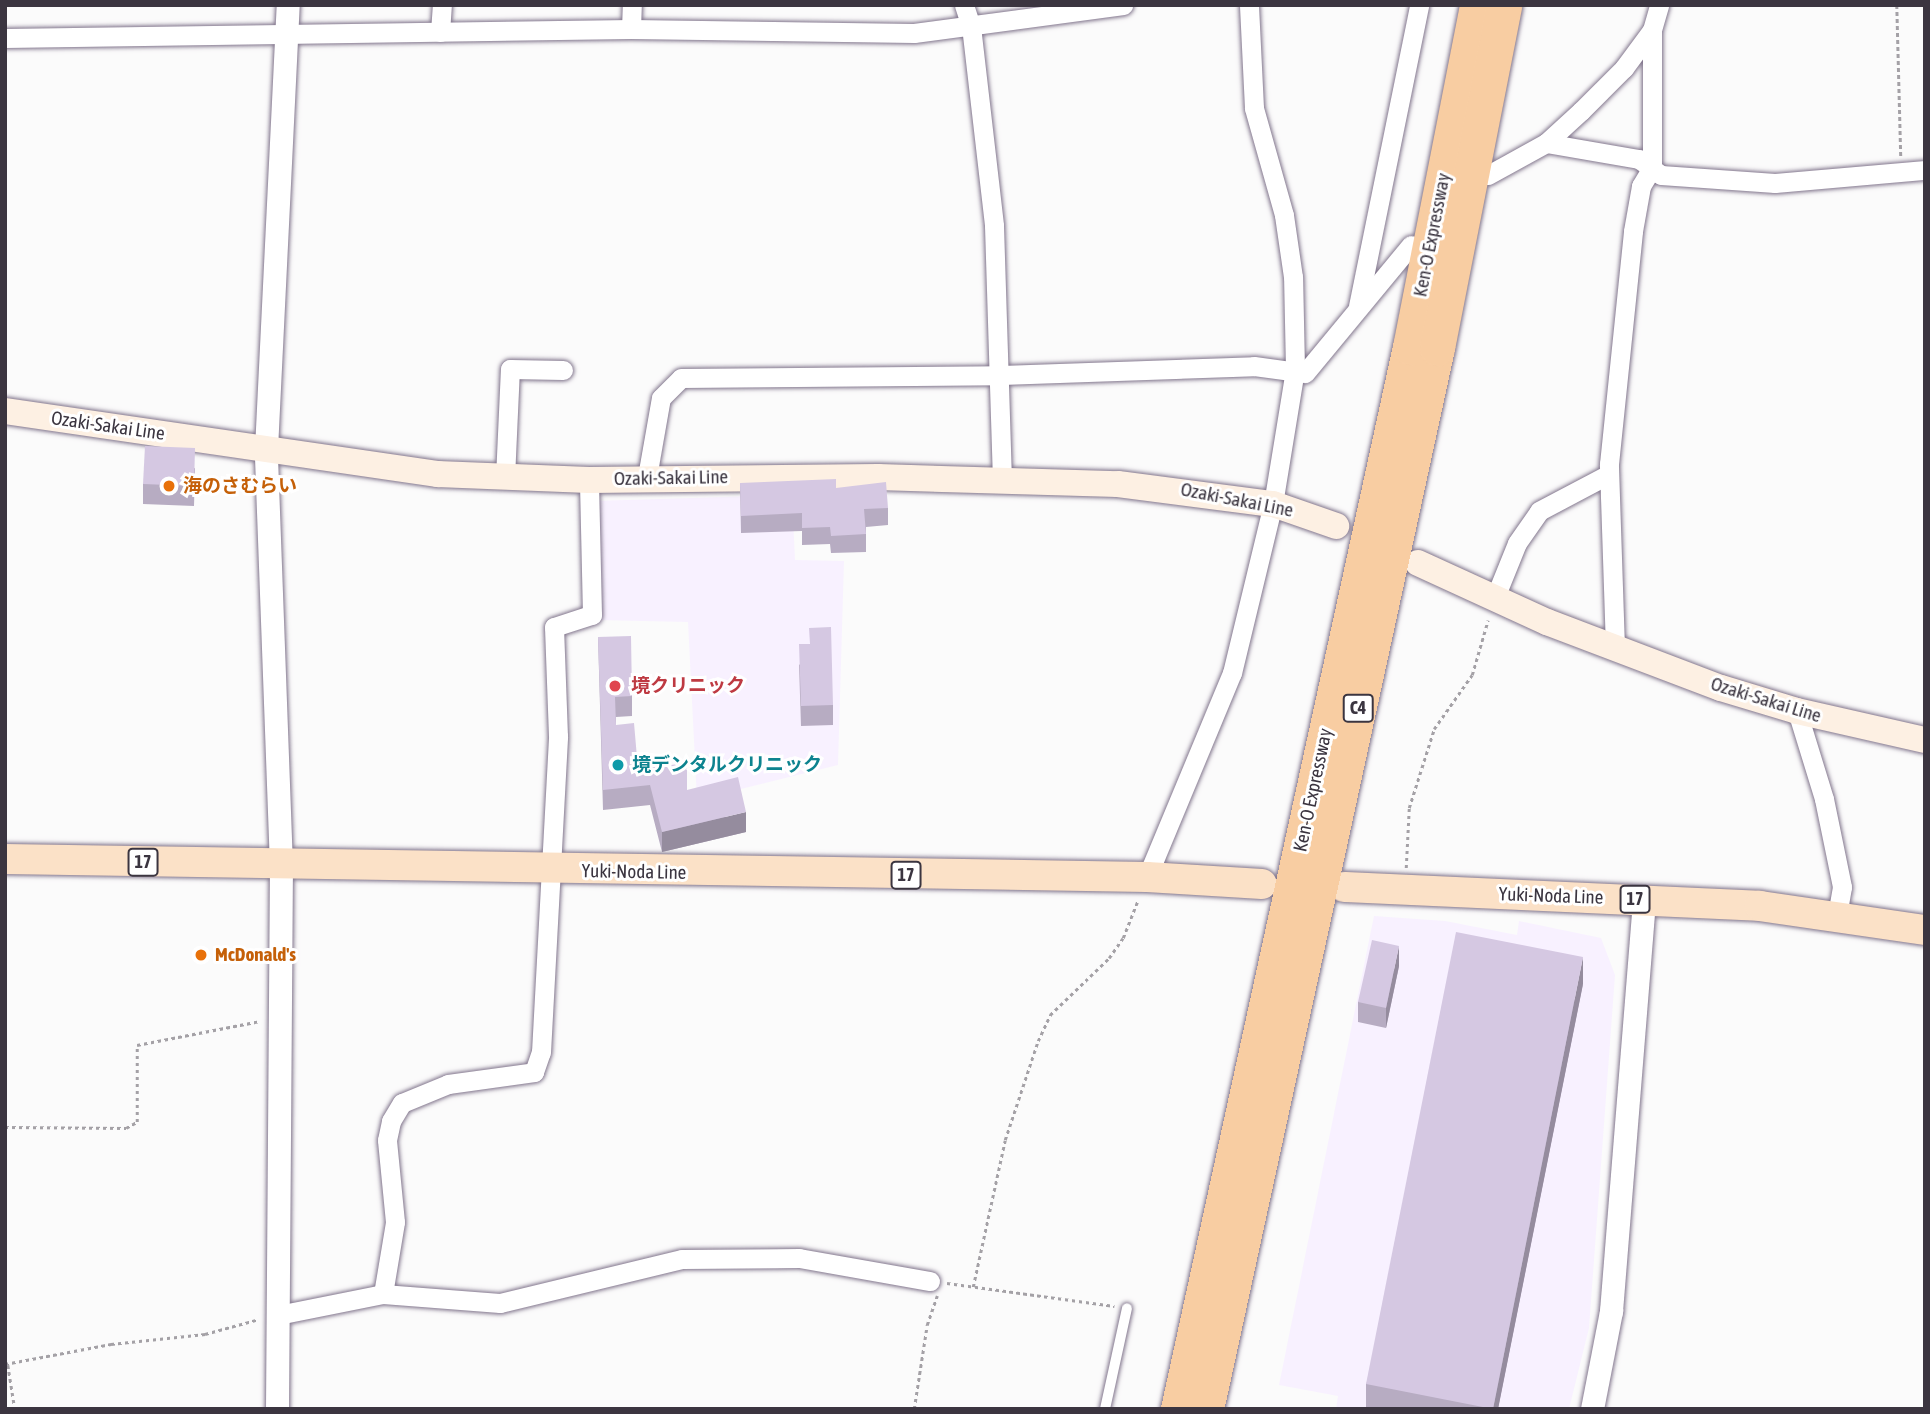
<!DOCTYPE html>
<meta charset="utf-8">
<style>
body{margin:0}
#map{position:relative;width:1930px;height:1414px;overflow:hidden;background:#fbfbfb;font-family:"Asap Condensed","Noto Sans JP",sans-serif}
div>[style]{position:absolute}
[style*='--x']{left:calc(var(--x)*1px);top:calc(var(--y)*1px);width:calc(var(--w)*1px);rotate:calc(var(--a)*1deg)}
.built>*{inset:0;background:#f8f1ff}
.path>*{height:2.5px;margin-top:-1.25px;transform-origin:0;background:repeating-linear-gradient(90deg,#a4a1a6 0 3.5px,transparent 0 7px)}
.roads{filter:drop-shadow(0 0 2px #82768d) drop-shadow(0 0 2px #82768d)}
.service>*{height:10px;margin:-5px;padding:0 5px;transform-origin:5px;border-radius:5px;background:#fff}
.minor>*{height:19px;margin:-9.5px;padding:0 9.5px;transform-origin:9.5px;border-radius:9.5px;background:#fff}
.tertiary>*{height:23px;margin:-11.5px;padding:0 11.5px;transform-origin:11.5px;border-radius:11.5px;background:#fff}
.secondary>*{height:26px;margin:-13px;padding:0 13px;transform-origin:13px;border-radius:13px;background:#fdf0e3}
.primary>*{height:30px;margin:-15px;padding:0 15px;transform-origin:15px;border-radius:15px;background:#fbe1c7}
.motorway>*{height:35px;margin:-17.5px;padding:0 17.5px;transform-origin:17.5px;border-radius:17.5px;background:#f8cda2}
.wall>*{inset:0;background:#b7acc2}
.shaded-wall>*{inset:0;background:#958c9e}
.building>*{inset:0;background:#d5c8e2}
.dots>*{width:19px;height:19px;translate:-50% -50%;box-sizing:border-box;border:4px solid #fff;border-radius:50%}
span{translate:-50% -50%;white-space:nowrap;text-align:center;line-height:1.15;-webkit-text-stroke:6px #fff;paint-order:stroke}
.shield-label span{padding:2px 5px;background:#fff;border:2px solid;border-radius:5px;-webkit-text-stroke-width:0}
.shield-label{font-size:18px;color:#3b3540;font-weight:700}
.street-label{font-size:19px;color:#3b3540}
.food-label{font-size:19px;color:#c56008;font-weight:700}
.left{translate:0 -50%;text-align:left}
.health-label{font-size:19px;color:#be3a42;font-weight:700}
.culture-label{font-size:19px;color:#0d838f;font-weight:700}
.frame{position:absolute;inset:0;border:7px solid #3b3540;pointer-events:none}
</style>
<div id="map">
<div class="built">
<i style="clip-path:polygon(792px 495px,795px 560px,844px 561px,838px 765px,697px 800px,688px 622px,597px 620px,595px 501px)"></i>
<i style="clip-path:polygon(1374px 916px,1445px 921px,1517px 935px,1519px 921px,1601px 938px,1615px 975px,1589px 1328px,1569px 1409px,1336px 1409px,1338px 1396px,1279px 1385px)"></i>
</div>
<div class="path">
<i style="--x:1897;--y:5;--w:151;--a:88.5"></i>
<i style="--x:1406;--y:868;--w:60;--a:-87.1"></i>
<i style="--x:1409;--y:808;--w:83;--a:-72.4"></i>
<i style="--x:1434;--y:729;--w:66;--a:-54.9"></i>
<i style="--x:1472;--y:675;--w:57;--a:-73.8"></i>
<i style="--x:5;--y:1127;--w:121;--a:0.5"></i>
<i style="--x:126;--y:1128;--w:13;--a:-29"></i>
<i style="--x:137;--y:1122;--w:77;--a:-90"></i>
<i style="--x:137;--y:1045;--w:125;--a:-11"></i>
<i style="--x:947;--y:1283;--w:169;--a:7.8"></i>
<i style="--x:973;--y:1287;--w:150;--a:-77.7"></i>
<i style="--x:1005;--y:1140;--w:104;--a:-71.6"></i>
<i style="--x:1038;--y:1041;--w:29;--a:-65"></i>
<i style="--x:1050;--y:1015;--w:82;--a:-44"></i>
<i style="--x:1109;--y:958;--w:24;--a:-55"></i>
<i style="--x:1123;--y:938;--w:41;--a:-68.5"></i>
<i style="--x:5;--y:1364;--w:108;--a:-10.7"></i>
<i style="--x:111;--y:1344;--w:95;--a:-6.1"></i>
<i style="--x:205;--y:1334;--w:53;--a:-15.4"></i>
<i style="--x:8;--y:1365;--w:45;--a:81"></i>
<i style="--x:914;--y:1409;--w:85;--a:-81.2"></i>
<i style="--x:927;--y:1325;--w:31;--a:-71"></i>
</div>
<div class="roads">
<div class="service">
<i style="--x:1105;--y:1409;--w:103;--a:-77.7"></i>
</div>
<div class="minor">
<i style="--x:964;--y:5;--w:22;--a:72"></i>
<i style="--x:971;--y:26;--w:201;--a:83.4"></i>
<i style="--x:994;--y:226;--w:253;--a:88.2"></i>
<i style="--x:631;--y:29;--w:24;--a:-88"></i>
<i style="--x:440;--y:32;--w:27;--a:-86"></i>
<i style="--x:5;--y:38;--w:626;--a:-0.82"></i>
<i style="--x:631;--y:29;--w:283;--a:0.8"></i>
<i style="--x:914;--y:33;--w:211;--a:-7.6"></i>
<i style="--x:1546;--y:143;--w:94;--a:9.8"></i>
<i style="--x:1639;--y:159;--w:27;--a:36"></i>
<i style="--x:1661;--y:175;--w:114;--a:4"></i>
<i style="--x:1775;--y:183;--w:151;--a:-5"></i>
<i style="--x:1488;--y:175;--w:66;--a:-28.9"></i>
<i style="--x:1546;--y:143;--w:47;--a:-42.4"></i>
<i style="--x:1581;--y:111;--w:61;--a:-45"></i>
<i style="--x:1624;--y:68;--w:47;--a:-53.6"></i>
<i style="--x:1652;--y:30;--w:26;--a:-74"></i>
<i style="--x:1358;--y:306;--w:307;--a:-78.5"></i>
<i style="--x:647;--y:477;--w:80;--a:-80"></i>
<i style="--x:661;--y:398;--w:28;--a:-45"></i>
<i style="--x:681;--y:378;--w:320;--a:-0.5"></i>
<i style="--x:1001;--y:375;--w:253;--a:-2"></i>
<i style="--x:1254;--y:366;--w:51;--a:7.8"></i>
<i style="--x:1305;--y:373;--w:166;--a:-50.4"></i>
<i style="--x:505;--y:478;--w:109;--a:-87.4"></i>
<i style="--x:510;--y:369;--w:53;--a:1.1"></i>
<i style="--x:1494;--y:600;--w:61;--a:-68"></i>
<i style="--x:1517;--y:543;--w:39;--a:-55"></i>
<i style="--x:1539;--y:511;--w:79;--a:-27.9"></i>
<i style="--x:1615;--y:648;--w:184;--a:-91.9"></i>
<i style="--x:1609;--y:464;--w:234;--a:-84.1"></i>
<i style="--x:1633;--y:231;--w:46;--a:-79.9"></i>
<i style="--x:1641;--y:186;--w:21;--a:-59"></i>
<i style="--x:1652;--y:168;--w:138;--a:-90"></i>
<i style="--x:1797;--y:711;--w:92;--a:72.9"></i>
<i style="--x:1824;--y:799;--w:90;--a:78.4"></i>
<i style="--x:1842;--y:887;--w:28;--a:100"></i>
<i style="--x:1147;--y:877;--w:221;--a:-67.4"></i>
<i style="--x:1232;--y:673;--w:174;--a:-76.4"></i>
<i style="--x:1273;--y:504;--w:137;--a:-80.7"></i>
<i style="--x:1295;--y:369;--w:92;--a:-91.2"></i>
<i style="--x:1293;--y:277;--w:63;--a:-98.3"></i>
<i style="--x:1284;--y:215;--w:111;--a:-105.7"></i>
<i style="--x:1254;--y:108;--w:103;--a:-92.8"></i>
<i style="--x:383;--y:1294;--w:73;--a:-80.5"></i>
<i style="--x:395;--y:1222;--w:82;--a:-95.6"></i>
<i style="--x:387;--y:1140;--w:19;--a:-78"></i>
<i style="--x:391;--y:1121;--w:21;--a:-59"></i>
<i style="--x:402;--y:1103;--w:50;--a:-22.4"></i>
<i style="--x:448;--y:1084;--w:87;--a:-7.9"></i>
<i style="--x:534;--y:1072;--w:21;--a:-71"></i>
<i style="--x:541;--y:1052;--w:316;--a:-86.9"></i>
<i style="--x:558;--y:736;--w:109;--a:-92.1"></i>
<i style="--x:554;--y:627;--w:40;--a:-18"></i>
<i style="--x:592;--y:615;--w:135;--a:-91.3"></i>
<i style="--x:278;--y:1315;--w:107;--a:-11.3"></i>
<i style="--x:383;--y:1294;--w:117;--a:4.4"></i>
<i style="--x:500;--y:1303;--w:187;--a:-13.6"></i>
<i style="--x:682;--y:1259;--w:117;--a:-0.5"></i>
<i style="--x:799;--y:1258;--w:133;--a:10"></i>
</div>
<div class="tertiary">
<i style="--x:277;--y:1409;--w:543;--a:-89.58"></i>
<i style="--x:281;--y:866;--w:417;--a:-92.1"></i>
<i style="--x:266;--y:449;--w:445;--a:-87.2"></i>
<i style="--x:1592;--y:1409;--w:100;--a:-79"></i>
<i style="--x:1611;--y:1311;--w:412;--a:-85.4"></i>
</div>
<div class="secondary">
<i style="--x:5;--y:411;--w:437;--a:8.3"></i>
<i style="--x:437;--y:474;--w:152;--a:2.3"></i>
<i style="--x:589;--y:480;--w:289;--a:-0.6"></i>
<i style="--x:878;--y:477;--w:240;--a:1.7"></i>
<i style="--x:1118;--y:484;--w:156;--a:7.4"></i>
<i style="--x:1273;--y:504;--w:67;--a:19.2"></i>
<i style="--x:1418;--y:563;--w:142;--a:24.6"></i>
<i style="--x:1547;--y:622;--w:186;--a:20.8"></i>
<i style="--x:1721;--y:688;--w:79;--a:16.8"></i>
<i style="--x:1797;--y:711;--w:131;--a:12.8"></i>
</div>
<div class="primary">
<i style="--x:5;--y:859;--w:1142;--a:0.9"></i>
<i style="--x:1147;--y:877;--w:115;--a:3.5"></i>
<i style="--x:1344;--y:887;--w:416;--a:2.6"></i>
<i style="--x:1760;--y:906;--w:167;--a:8.3"></i>
</div>
<div class="motorway">
<i style="--x:1178;--y:1409;--w:1087;--a:-77.68"></i>
<i style="--x:1410;--y:347;--w:349;--a:-78.9"></i>
<i style="--x:1206;--y:1409;--w:1086;--a:-77.72"></i>
<i style="--x:1437;--y:348;--w:349;--a:-78.9"></i>
</div>
</div>
<div class="wall">
<i style="clip-path:polygon(195px 468px,194px 506px,143px 504px,143px 484px)"></i>
<i style="clip-path:polygon(740px 483px,836px 488px,888px 508px,888px 525px,866px 527px,866px 552px,831px 553px,830px 544px,802px 545px,802px 531px,741px 533px)"></i>
<i style="clip-path:polygon(598px 637px,632px 696px,632px 716px,616px 717px,616px 725px,638px 769px,687px 790px,746px 832px,662px 852px,650px 805px,603px 810px)"></i>
<i style="clip-path:polygon(799px 664px,833px 705px,833px 725px,801px 726px)"></i>
<i style="clip-path:polygon(1399px 966px,1386px 1028px,1358px 1022px,1358px 1002px)"></i>
<i style="clip-path:polygon(1583px 984px,1498px 1409px,1366px 1409px,1366px 1384px)"></i>
</div>
<div class="shaded-wall">
<i style="clip-path:polygon(746px 812px,746px 832px,662px 852px,662px 832px)"></i>
<i style="clip-path:polygon(1399px 946px,1399px 966px,1386px 1028px,1386px 1008px)"></i>
<i style="clip-path:polygon(1583px 957px,1583px 984px,1498px 1409px,1493px 1409px)"></i>
</div>
<div class="building">
<i style="clip-path:polygon(145px 446px,195px 448px,194px 486px,143px 484px)"></i>
<i style="clip-path:polygon(836px 479px,836px 488px,886px 482px,888px 508px,864px 509px,866px 534px,831px 536px,830px 527px,802px 528px,802px 513px,741px 516px,740px 483px)"></i>
<i style="clip-path:polygon(831px 627px,833px 705px,801px 706px,799px 644px,810px 644px,809px 628px)"></i>
<i style="clip-path:polygon(631px 636px,632px 696px,615px 697px,616px 725px,634px 723px,638px 769px,687px 763px,687px 790px,738px 777px,746px 812px,662px 832px,650px 785px,603px 790px,598px 637px)"></i>
<i style="clip-path:polygon(1456px 932px,1583px 957px,1493px 1409px,1366px 1384px)"></i>
<i style="clip-path:polygon(1372px 940px,1399px 946px,1386px 1008px,1358px 1002px)"></i>
</div>
<div class="dots">
<i style="left:169px;top:486px;background:#e8710a"></i>
<i style="left:615px;top:686px;background:#e0444e"></i>
<i style="left:618px;top:765px;background:#0f9aa8"></i>
<i style="left:201px;top:955px;background:#e8710a"></i>
</div>
<div class="shield-label">
<span style="left:1358px;top:708px">C4</span>
<span style="left:143px;top:862px">17</span>
<span style="left:906px;top:875px">17</span>
<span style="left:1635px;top:899px">17</span>
</div>
<div class="street-label">
<span style="left:1432px;top:235px;rotate:-79deg">Ken-O Expressway</span>
<span style="left:108px;top:426px;rotate:8deg">Ozaki-Sakai Line</span>
<span style="left:671px;top:478px;rotate:-1deg">Ozaki-Sakai Line</span>
<span style="left:1237px;top:500px;rotate:11deg">Ozaki-Sakai Line</span>
<span style="left:1766px;top:700px;rotate:17deg">Ozaki-Sakai Line</span>
<span style="left:1313px;top:790px;rotate:-78deg">Ken-O Expressway</span>
<span style="left:634px;top:872px;rotate:1deg">Yuki-Noda Line</span>
<span style="left:1551px;top:896px;rotate:2deg">Yuki-Noda Line</span>
</div>
<div class="food-label">
<span class="left" style="left:183px;top:486px">海のさむらい</span>
<span class="left" style="left:215px;top:955px">McDonald's</span>
</div>
<div class="health-label">
<span class="left" style="left:631px;top:686px">境クリニック</span>
</div>
<div class="culture-label">
<span class="left" style="left:632px;top:765px">境デンタルクリニック</span>
</div>
<div class="frame"></div>
</div>
